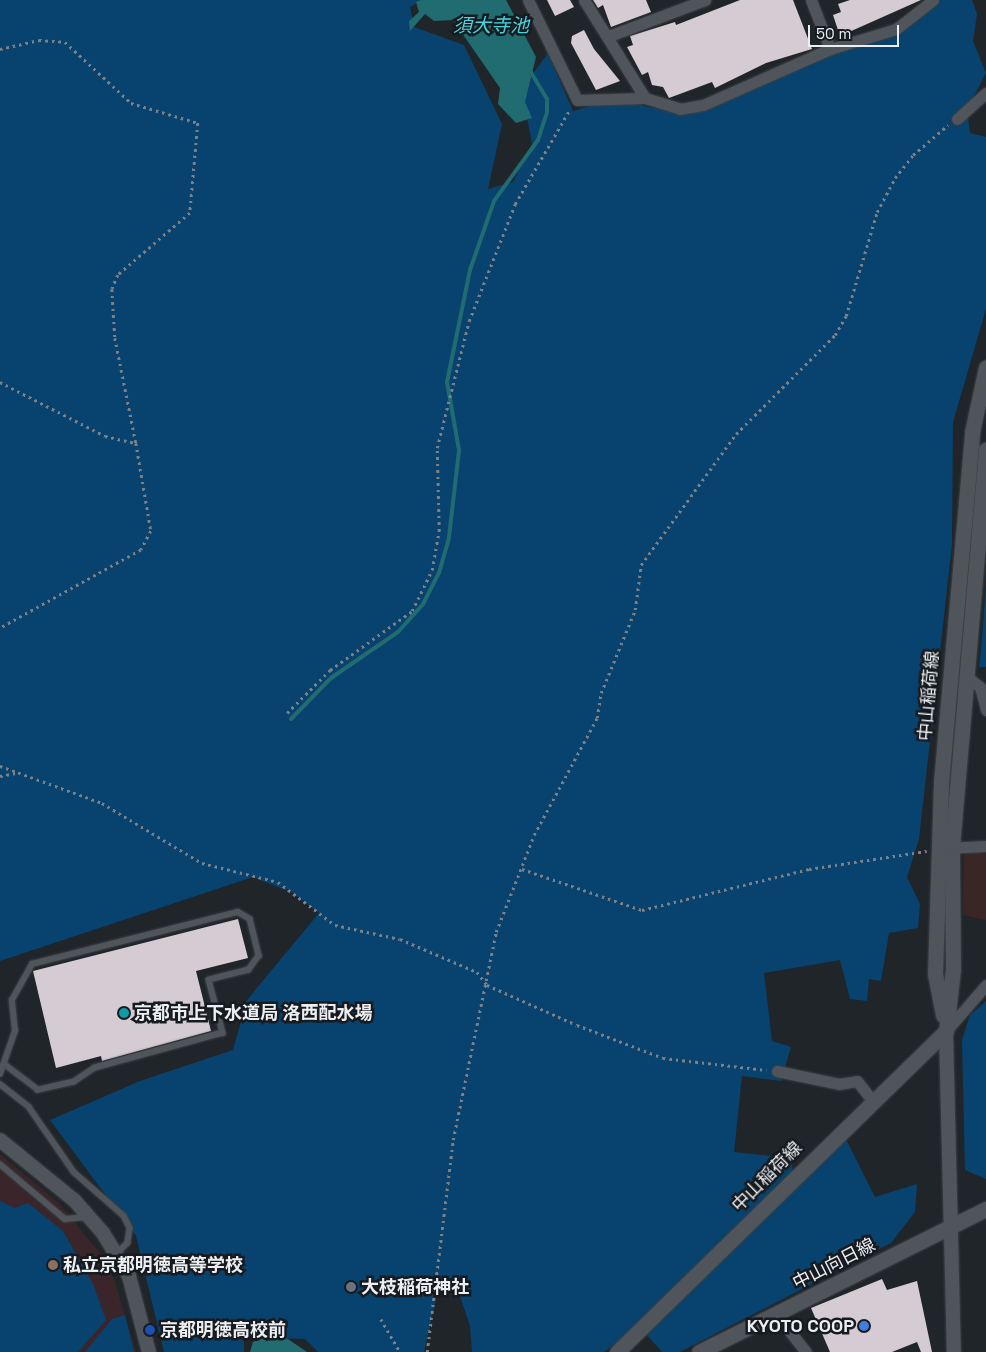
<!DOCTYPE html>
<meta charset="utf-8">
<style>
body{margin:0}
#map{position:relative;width:986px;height:1352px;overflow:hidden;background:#20252a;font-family:"Space Grotesk","Noto Sans JP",sans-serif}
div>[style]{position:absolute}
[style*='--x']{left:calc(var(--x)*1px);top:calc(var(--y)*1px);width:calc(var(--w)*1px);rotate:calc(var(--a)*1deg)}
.industrial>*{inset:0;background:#392625}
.education>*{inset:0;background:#39252a}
.green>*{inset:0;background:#07436e}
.water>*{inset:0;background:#206c70}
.stream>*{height:4px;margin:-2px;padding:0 2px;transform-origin:2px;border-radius:2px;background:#206c70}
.building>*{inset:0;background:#d4ccd2}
.path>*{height:2.5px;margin-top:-1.25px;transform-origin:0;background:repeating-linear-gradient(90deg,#7d8185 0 2.5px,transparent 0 6.5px)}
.roads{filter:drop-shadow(0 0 1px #3c4043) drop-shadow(0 0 1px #3c4043)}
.service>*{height:5.5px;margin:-2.75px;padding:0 2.75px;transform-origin:2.75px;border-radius:2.75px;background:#4f555a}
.minor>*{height:11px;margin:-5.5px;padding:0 5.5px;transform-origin:5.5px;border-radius:5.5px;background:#4f555a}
.tertiary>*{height:14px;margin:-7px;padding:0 7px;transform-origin:7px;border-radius:7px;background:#4f555a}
.secondary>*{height:15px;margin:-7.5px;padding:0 7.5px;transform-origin:7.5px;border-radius:7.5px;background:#4f555a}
.dots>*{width:14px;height:14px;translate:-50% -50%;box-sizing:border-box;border:2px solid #171b20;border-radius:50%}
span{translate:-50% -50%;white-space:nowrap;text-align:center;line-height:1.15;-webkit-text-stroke:5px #171b20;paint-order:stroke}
.street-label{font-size:18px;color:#eceff2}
.poi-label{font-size:18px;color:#eceff2;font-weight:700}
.left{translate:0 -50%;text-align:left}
.right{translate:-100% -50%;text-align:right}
.water-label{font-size:19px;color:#44d5de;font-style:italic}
.scale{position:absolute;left:808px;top:25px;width:91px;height:22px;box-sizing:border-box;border:2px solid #eceff2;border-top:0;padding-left:6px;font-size:15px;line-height:18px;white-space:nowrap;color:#eceff2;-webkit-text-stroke:4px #171b20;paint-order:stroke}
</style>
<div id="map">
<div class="industrial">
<i style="clip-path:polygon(964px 852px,986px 854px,986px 920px,963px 915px)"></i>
</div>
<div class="education">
<i style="clip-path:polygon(0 1154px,59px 1203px,99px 1252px,114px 1279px,136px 1352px,0 1352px)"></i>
</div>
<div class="green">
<i style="clip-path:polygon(0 0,422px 0,410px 7px,414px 27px,464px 45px,502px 124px,488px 189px,513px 182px,532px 144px,524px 102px,532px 75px,548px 53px,573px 111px,600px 103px,635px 104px,689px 115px,917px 18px,939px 0,972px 0,977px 14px,973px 41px,986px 73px,967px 109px,970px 133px,986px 137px,986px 309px,953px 422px,952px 545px,919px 839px,907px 877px,920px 904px,918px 928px,889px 933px,881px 981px,869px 979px,867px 1001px,850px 999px,840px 960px,764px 973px,772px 1041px,791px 1047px,781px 1081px,742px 1076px,734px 1152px,790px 1158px,795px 1179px,827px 1150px,846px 1139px,875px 1197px,917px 1184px,915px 1212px,891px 1243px,680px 1352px,662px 1352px,639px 1326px,604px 1352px,472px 1352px,470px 1326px,456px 1284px,437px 1294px,424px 1352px,318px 1352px,305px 1339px,244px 1337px,244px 1352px,164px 1352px,136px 1236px,50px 1120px,140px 1081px,233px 1050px,247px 1000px,319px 913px,293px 893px,253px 877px,0 961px)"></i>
<i style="clip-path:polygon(986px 586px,986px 667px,979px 667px,981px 649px)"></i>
<i style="clip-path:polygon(986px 1001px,986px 1179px,965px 1170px,962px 1040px,970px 1015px)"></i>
<i style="clip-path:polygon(0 1201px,15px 1208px,28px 1203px,63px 1231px,93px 1284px,106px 1320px,78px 1352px,0 1352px)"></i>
<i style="clip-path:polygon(125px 1315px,134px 1352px,85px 1352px,112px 1319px)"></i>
</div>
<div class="water">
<i style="clip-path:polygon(421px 0,506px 0,536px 57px,525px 102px,532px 118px,516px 123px,498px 104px,500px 88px,453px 20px,434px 21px,425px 14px,410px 31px,409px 21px,419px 12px,416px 2px)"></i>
<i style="clip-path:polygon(274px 1333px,282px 1335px,307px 1352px,250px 1352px,253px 1342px)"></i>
</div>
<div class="stream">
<i style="--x:291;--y:719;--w:57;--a:-45.7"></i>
<i style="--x:331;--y:678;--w:81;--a:-34.5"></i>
<i style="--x:398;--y:632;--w:38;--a:-48"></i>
<i style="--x:423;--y:604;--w:35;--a:-63"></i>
<i style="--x:439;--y:573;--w:37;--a:-74"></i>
<i style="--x:449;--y:537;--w:88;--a:-83.4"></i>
<i style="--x:459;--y:450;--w:69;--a:-100"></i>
<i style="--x:447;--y:382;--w:114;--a:-78.4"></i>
<i style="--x:470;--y:270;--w:73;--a:-70.8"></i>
<i style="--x:494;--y:201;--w:75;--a:-54.2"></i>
<i style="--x:538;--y:140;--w:28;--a:-72"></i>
<i style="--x:547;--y:113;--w:14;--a:-90"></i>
<i style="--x:547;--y:99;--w:31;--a:-121"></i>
</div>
<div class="building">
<i style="clip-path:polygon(547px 0,570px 0,574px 7px,555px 16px)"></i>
<i style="clip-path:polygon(593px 0,646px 0,651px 12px,611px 27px,603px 5px,598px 8px)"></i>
<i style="clip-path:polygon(740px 0,793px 0,812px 49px,766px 63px,715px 88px,712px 82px,669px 98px,663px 87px,652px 85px,648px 72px,642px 75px,627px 47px,633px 45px,630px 36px,675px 22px,676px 25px)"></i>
<i style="clip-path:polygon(850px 0,921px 0,840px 36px,833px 15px,841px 12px,838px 4px)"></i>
<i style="clip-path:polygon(584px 30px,594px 49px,620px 81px,596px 90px,571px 43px,572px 36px)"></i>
<i style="clip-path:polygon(238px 919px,248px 958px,196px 971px,211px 1031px,102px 1061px,101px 1056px,56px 1068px,33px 971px)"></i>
<i style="clip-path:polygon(882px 1279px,887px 1290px,917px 1281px,932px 1352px,921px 1352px,917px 1342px,892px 1352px,830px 1352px,811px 1308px)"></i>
</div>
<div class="path">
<i style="--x:0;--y:49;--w:40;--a:-13"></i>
<i style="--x:39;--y:40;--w:26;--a:4"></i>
<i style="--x:65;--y:42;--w:90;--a:42.7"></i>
<i style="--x:131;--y:103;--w:70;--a:16.6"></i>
<i style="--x:198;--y:123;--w:90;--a:95.1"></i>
<i style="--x:190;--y:213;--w:95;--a:139.3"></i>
<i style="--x:118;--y:275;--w:15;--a:113"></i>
<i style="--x:112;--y:289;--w:49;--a:86.5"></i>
<i style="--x:115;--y:338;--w:107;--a:78.7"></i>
<i style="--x:0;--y:382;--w:118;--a:27.2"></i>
<i style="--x:105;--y:436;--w:32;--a:13"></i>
<i style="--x:136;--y:443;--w:89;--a:80.3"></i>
<i style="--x:151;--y:531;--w:21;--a:118"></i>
<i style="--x:141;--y:550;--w:161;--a:151"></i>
<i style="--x:287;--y:713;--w:61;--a:-45"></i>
<i style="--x:330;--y:670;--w:101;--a:-35.7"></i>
<i style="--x:412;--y:611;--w:46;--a:-64"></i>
<i style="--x:432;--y:570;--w:40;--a:-80"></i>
<i style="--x:439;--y:531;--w:83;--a:-91.4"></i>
<i style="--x:437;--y:448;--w:131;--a:-75.9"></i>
<i style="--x:469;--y:321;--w:126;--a:-68.5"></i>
<i style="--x:515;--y:204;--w:110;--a:-59.9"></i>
<i style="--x:0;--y:766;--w:109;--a:19.9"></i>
<i style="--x:102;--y:803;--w:117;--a:31"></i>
<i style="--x:202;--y:863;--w:78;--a:14"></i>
<i style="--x:278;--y:882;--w:71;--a:37"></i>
<i style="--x:335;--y:925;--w:66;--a:12.2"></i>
<i style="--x:400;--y:939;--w:84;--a:23.2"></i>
<i style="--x:477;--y:972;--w:16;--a:52"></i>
<i style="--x:487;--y:985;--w:98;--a:24"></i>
<i style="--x:577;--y:1025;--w:92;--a:21"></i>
<i style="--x:663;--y:1058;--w:104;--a:6.6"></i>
<i style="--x:0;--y:776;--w:16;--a:-11"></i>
<i style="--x:522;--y:869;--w:127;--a:18.9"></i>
<i style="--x:642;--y:910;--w:172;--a:-13.8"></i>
<i style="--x:809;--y:869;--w:119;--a:-8.7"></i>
<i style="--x:381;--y:1319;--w:38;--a:60"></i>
<i style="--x:427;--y:1352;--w:214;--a:-83"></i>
<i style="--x:453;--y:1140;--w:212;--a:-78.3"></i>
<i style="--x:496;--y:932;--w:104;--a:-68.6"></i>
<i style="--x:534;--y:835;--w:133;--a:-61.7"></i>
<i style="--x:597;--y:718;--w:25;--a:-81"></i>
<i style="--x:601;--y:693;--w:90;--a:-67.7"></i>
<i style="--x:635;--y:610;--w:45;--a:-82.4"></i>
<i style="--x:641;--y:565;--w:162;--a:-54.1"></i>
<i style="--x:736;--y:434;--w:140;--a:-45"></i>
<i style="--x:835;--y:335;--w:22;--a:-60"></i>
<i style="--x:846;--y:316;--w:109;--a:-73.4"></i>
<i style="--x:877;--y:212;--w:38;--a:-62"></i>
<i style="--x:895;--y:178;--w:29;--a:-52"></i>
<i style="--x:913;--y:155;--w:46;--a:-40.6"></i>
</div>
<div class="roads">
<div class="service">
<i style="--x:0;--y:1074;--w:46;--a:-70.8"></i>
<i style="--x:15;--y:1031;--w:31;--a:-96"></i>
<i style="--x:12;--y:1000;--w:41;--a:-60.9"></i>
<i style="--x:32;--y:964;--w:212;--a:-14.2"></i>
<i style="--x:238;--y:912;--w:14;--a:30"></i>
<i style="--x:250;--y:919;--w:38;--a:76"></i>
<i style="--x:259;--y:956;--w:17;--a:126"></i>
<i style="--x:249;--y:970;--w:41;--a:166"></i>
<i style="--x:209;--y:980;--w:55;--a:75.2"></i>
<i style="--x:223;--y:1033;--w:133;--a:164.7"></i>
<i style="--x:95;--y:1068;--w:25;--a:146"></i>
<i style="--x:74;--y:1082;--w:37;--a:167"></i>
<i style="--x:38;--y:1090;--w:40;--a:-143"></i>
<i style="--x:0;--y:1084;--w:37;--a:38"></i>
<i style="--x:29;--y:1107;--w:79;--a:55.3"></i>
<i style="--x:74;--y:1172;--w:67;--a:41.3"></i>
<i style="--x:124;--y:1216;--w:13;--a:63"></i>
<i style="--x:130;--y:1228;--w:15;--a:98"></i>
<i style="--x:128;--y:1243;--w:17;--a:135"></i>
<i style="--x:0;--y:1164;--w:85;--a:40.2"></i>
<i style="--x:65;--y:1219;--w:22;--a:-5"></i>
</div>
<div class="minor">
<i style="--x:528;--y:0;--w:111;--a:63.9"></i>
<i style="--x:577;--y:100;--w:68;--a:-1.7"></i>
<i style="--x:645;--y:98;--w:37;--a:17"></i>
<i style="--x:680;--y:109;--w:23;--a:-10"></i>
<i style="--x:703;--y:105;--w:139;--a:-23.8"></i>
<i style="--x:830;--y:49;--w:69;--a:-16.9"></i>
<i style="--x:896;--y:29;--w:47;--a:-38.1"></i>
<i style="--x:584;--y:0;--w:115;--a:58.1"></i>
<i style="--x:811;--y:0;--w:53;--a:68.8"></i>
<i style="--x:609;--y:36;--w:103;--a:-20.6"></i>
<i style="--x:957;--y:119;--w:39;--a:-42"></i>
<i style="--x:966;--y:676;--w:18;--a:38"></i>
<i style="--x:980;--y:687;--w:24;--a:75"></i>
<i style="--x:945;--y:848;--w:41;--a:-2.8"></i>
<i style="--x:946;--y:1031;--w:61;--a:-49"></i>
<i style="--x:777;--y:1071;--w:63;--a:11.8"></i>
<i style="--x:839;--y:1084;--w:18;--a:-9"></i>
<i style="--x:857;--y:1081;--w:24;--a:52"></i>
<i style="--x:776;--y:1314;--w:48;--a:51.7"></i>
</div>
<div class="tertiary">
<i style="--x:946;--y:1031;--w:321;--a:88.6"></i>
<i style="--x:0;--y:1140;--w:97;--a:39.1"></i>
<i style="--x:75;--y:1201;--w:43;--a:48.8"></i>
<i style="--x:103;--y:1233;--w:50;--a:58.8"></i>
<i style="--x:129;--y:1276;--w:79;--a:75.3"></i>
</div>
<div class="secondary">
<i style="--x:943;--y:1015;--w:42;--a:-101"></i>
<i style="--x:935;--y:974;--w:192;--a:-88.2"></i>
<i style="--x:941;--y:782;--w:351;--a:-84.9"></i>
<i style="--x:972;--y:432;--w:66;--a:-77.8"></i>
<i style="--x:617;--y:1352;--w:460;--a:-44.3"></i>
<i style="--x:946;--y:1031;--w:61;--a:-83.5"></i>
<i style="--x:953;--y:970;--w:123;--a:-90.5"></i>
<i style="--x:952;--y:847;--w:399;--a:-85.1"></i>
<i style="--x:699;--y:1352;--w:321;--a:-26.5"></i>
</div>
</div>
<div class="dots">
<i style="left:124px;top:1013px;background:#0f9aa8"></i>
<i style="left:53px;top:1265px;background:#8d6e63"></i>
<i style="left:351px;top:1287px;background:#6b7280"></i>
<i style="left:864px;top:1326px;background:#3f7fe0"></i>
<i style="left:150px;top:1330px;background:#1a4fb4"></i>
</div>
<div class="street-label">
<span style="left:929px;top:696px;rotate:-85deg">中山稲荷線</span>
<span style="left:767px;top:1177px;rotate:-45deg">中山稲荷線</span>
<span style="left:834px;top:1264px;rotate:-27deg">中山向日線</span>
</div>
<div class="poi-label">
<span class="left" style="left:134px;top:1013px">京都市上下水道局 洛西配水場</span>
<span class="left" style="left:63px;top:1265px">私立京都明徳高等学校</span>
<span class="left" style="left:361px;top:1287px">大枝稲荷神社</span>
<span class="right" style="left:854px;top:1326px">KYOTO COOP</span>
<span class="left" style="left:160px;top:1330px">京都明徳高校前</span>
</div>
<div class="water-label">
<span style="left:491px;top:26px">須大寺池</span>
</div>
<div class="scale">50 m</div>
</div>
